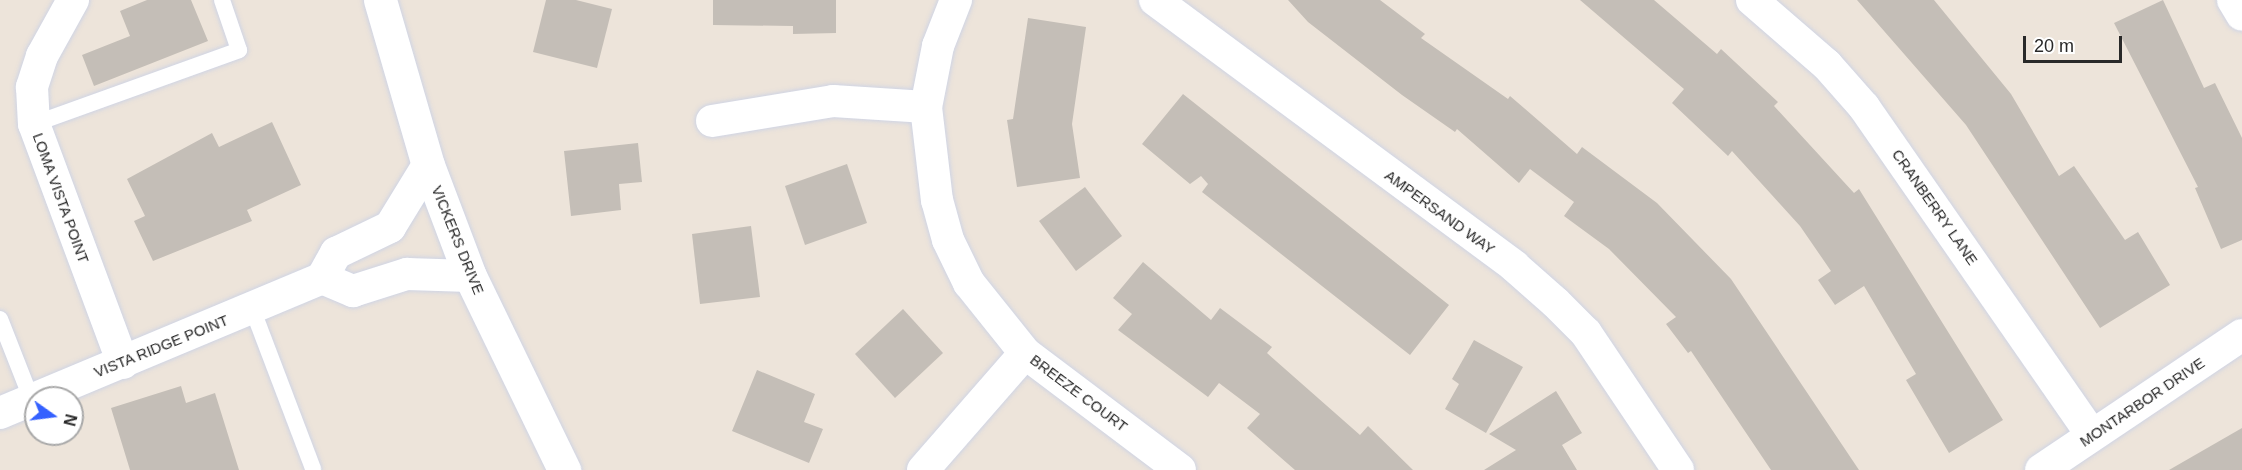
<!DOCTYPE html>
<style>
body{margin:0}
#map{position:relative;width:2242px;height:470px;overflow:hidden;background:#ede4da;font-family:Helvetica,sans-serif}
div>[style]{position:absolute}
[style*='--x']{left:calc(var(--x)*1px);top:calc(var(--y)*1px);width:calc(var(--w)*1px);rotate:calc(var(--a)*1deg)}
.building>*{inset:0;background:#c4beb7}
.roads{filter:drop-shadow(0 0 2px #cfd4e4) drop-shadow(0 0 2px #cfd4e4)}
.service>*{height:16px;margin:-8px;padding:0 8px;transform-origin:8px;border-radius:8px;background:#fff}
.minor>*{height:32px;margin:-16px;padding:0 16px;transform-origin:16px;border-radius:16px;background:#fff}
.secondary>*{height:33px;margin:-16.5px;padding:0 16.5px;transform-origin:16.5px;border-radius:16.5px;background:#fff}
span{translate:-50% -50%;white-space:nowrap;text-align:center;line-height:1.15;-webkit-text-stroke:6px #fff;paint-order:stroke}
.street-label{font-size:15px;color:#292929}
.north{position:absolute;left:24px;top:386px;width:60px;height:60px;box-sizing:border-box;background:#fff;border:2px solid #a9a9a9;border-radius:50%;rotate:104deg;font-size:16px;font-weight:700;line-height:24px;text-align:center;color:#292929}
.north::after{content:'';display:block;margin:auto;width:21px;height:27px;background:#3561ff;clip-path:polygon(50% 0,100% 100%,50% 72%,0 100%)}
.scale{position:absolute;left:2023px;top:36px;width:99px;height:27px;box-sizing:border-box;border:3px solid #292929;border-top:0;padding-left:8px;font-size:18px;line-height:21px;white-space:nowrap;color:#292929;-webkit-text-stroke:4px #fff;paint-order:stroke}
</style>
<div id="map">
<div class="building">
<i style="clip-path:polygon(147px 0,191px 0,208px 41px,94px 86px,82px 55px,130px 36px,120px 11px)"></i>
<i style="clip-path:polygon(546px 0,576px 0,612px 9px,597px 68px,533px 52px)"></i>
<i style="clip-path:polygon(713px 0,836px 0,836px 33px,793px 34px,793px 26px,713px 25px)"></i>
<i style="clip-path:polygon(1288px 0,1380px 0,1425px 34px,1421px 38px,1508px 99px,1510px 96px,1577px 154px,1582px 147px,1657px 203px,1731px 279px,1859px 470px,1771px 470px,1691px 351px,1688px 353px,1666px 324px,1676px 317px,1609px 249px,1564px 216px,1574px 202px,1530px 169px,1519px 183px,1457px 129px,1455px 132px,1402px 95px,1308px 22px)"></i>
<i style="clip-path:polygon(1580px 0,1654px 0,1717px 54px,1721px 49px,1778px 102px,1774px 106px,1854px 193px,1859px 189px,2003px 420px,1949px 453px,1906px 380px,1916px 374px,1864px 286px,1835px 305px,1818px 280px,1831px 271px,1800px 226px,1732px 151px,1728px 156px,1672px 103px,1684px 89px)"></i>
<i style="clip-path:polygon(1857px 0,1934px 0,2011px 94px,2059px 176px,2074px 166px,2125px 240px,2138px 232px,2170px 285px,2100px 328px,1966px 125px)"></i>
<i style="clip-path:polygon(2163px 0,2204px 88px,2215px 83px,2242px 138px,2242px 240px,2221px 249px,2195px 188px,2198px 187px,2114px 23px)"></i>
<i style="clip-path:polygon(1028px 18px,1086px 27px,1072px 124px,1080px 178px,1017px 187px,1007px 120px,1013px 119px)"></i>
<i style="clip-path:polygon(1183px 94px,1449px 305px,1410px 355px,1202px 192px,1208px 184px,1201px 176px,1190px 184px,1142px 144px)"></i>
<i style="clip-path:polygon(272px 122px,301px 185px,247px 210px,252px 221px,153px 261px,134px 221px,145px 216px,127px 179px,212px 133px,219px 147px)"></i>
<i style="clip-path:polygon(638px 143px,642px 182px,619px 184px,621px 210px,571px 216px,564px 151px)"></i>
<i style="clip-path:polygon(847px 164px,867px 223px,805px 245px,785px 186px)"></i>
<i style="clip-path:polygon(1085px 187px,1122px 236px,1076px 271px,1039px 221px)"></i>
<i style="clip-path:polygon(751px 226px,760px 297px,700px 304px,692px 234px)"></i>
<i style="clip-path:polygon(1143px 262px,1211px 320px,1220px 308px,1272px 347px,1267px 353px,1360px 435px,1368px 426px,1413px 470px,1295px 470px,1247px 428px,1260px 414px,1219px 383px,1208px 397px,1118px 330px,1132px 314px,1113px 298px)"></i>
<i style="clip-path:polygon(903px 309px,943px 353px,895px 398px,855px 354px)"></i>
<i style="clip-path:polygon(1474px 340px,1523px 367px,1486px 433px,1445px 409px,1459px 384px,1452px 379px)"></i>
<i style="clip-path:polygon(757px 370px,815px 394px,804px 422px,823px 429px,809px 463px,732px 431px)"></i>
<i style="clip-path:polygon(181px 386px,186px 403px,215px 393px,239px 470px,130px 470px,111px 408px)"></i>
<i style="clip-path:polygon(1556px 391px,1582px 433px,1562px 445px,1577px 470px,1484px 470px,1516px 450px,1489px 434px)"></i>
<i style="clip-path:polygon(2242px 428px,2242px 470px,2169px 470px)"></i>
</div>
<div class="roads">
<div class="service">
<i style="--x:34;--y:124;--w:218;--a:-19.8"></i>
<i style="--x:239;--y:50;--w:53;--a:-108.8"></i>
<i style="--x:252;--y:308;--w:172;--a:69.2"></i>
<i style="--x:0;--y:319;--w:85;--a:68.6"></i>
</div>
<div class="minor">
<i style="--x:73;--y:0;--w:64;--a:119"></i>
<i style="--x:42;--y:56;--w:33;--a:108"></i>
<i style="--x:32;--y:87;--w:37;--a:87"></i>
<i style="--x:34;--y:124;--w:255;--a:69.6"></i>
<i style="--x:956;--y:0;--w:49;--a:111.4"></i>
<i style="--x:938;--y:46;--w:62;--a:101.1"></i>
<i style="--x:926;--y:107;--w:94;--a:83.3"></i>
<i style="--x:937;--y:200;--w:41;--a:74.6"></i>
<i style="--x:948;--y:240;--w:48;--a:64"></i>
<i style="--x:969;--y:283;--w:90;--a:51.3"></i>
<i style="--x:1025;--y:353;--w:194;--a:37"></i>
<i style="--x:1155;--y:0;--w:447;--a:36.5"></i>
<i style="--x:1514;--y:266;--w:56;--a:41.4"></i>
<i style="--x:1556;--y:303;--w:42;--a:45"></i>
<i style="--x:1586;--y:333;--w:165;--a:56.1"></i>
<i style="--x:1752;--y:0;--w:99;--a:40.9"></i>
<i style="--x:1827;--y:65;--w:56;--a:48.6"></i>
<i style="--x:1864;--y:107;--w:399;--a:55.2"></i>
<i style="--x:2233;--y:0;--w:17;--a:59"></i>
<i style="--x:712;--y:121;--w:123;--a:-9.4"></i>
<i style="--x:833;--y:101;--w:93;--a:3.7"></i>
<i style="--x:322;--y:278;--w:34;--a:23"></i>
<i style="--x:353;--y:291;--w:57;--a:-17.5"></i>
<i style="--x:407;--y:274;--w:63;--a:1.8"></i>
<i style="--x:0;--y:413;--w:349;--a:-22.7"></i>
<i style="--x:322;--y:278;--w:29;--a:-61"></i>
<i style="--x:336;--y:253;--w:60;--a:-25.7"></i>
<i style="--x:390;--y:227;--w:73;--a:-58.5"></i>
<i style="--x:923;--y:470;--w:155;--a:-48.9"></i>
<i style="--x:2041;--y:470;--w:242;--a:-33.9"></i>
</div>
<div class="secondary">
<i style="--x:380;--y:0;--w:172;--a:73.8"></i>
<i style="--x:428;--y:165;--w:119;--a:69.3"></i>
<i style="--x:470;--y:276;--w:216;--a:64.1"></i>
</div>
</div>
<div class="street-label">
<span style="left:61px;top:198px;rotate:70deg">LOMA VISTA POINT</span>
<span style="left:1935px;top:207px;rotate:55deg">CRANBERRY LANE</span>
<span style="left:1440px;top:212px;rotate:36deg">AMPERSAND WAY</span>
<span style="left:458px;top:240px;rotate:68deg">VICKERS DRIVE</span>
<span style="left:161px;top:346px;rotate:-22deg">VISTA RIDGE POINT</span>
<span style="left:1079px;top:393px;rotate:37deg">BREEZE COURT</span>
<span style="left:2142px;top:402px;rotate:-34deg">MONTARBOR DRIVE</span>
</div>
<div class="north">N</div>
<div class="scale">20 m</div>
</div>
